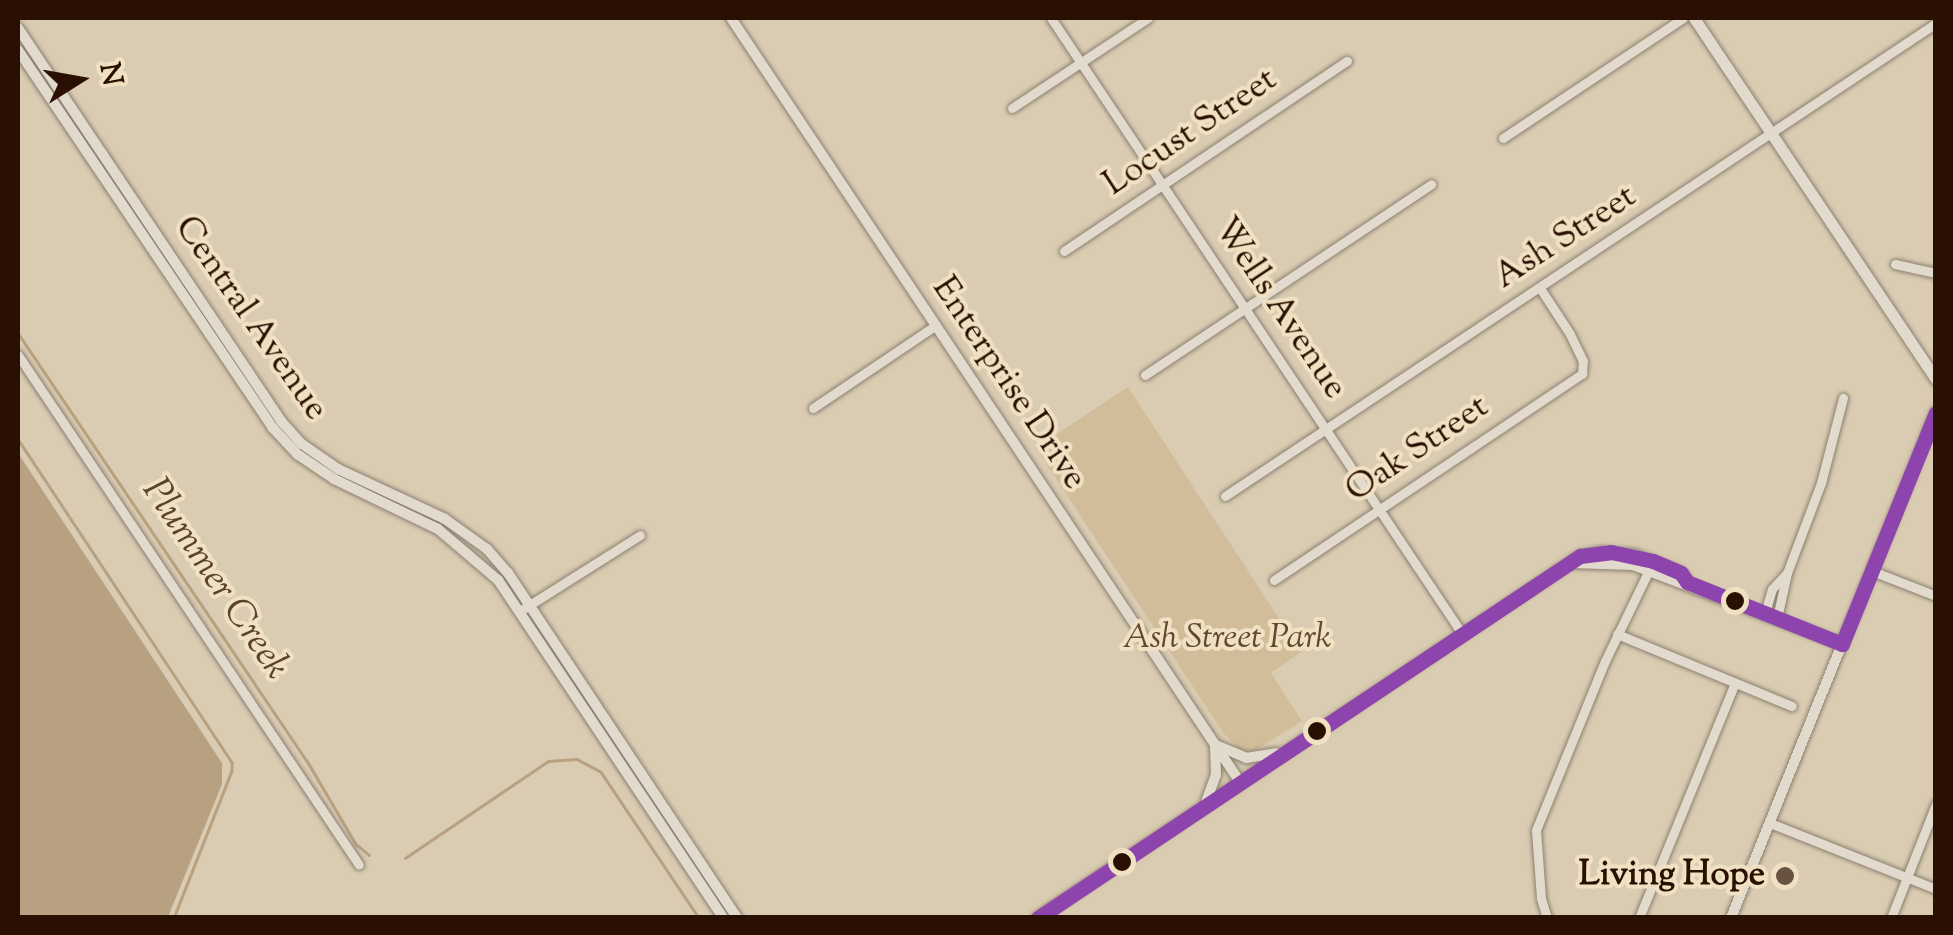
<!DOCTYPE html>
<style>
body{margin:0}
#map{position:relative;width:1953px;height:935px;overflow:hidden;background:#daccb2;font-family:"Sorts Mill Goudy",serif}
div>[style]{position:absolute}
[style*='--x']{left:calc(var(--x)*1px);top:calc(var(--y)*1px);width:calc(var(--w)*1px);rotate:calc(var(--a)*1deg)}
.green>*{inset:0;background:#d1bd9a}
.water>*{inset:0;background:#b8a181}
.stream>*{height:2.5px;margin:-1.25px;padding:0 1.25px;transform-origin:1.25px;border-radius:1.25px;background:#b8a181}
.roads{filter:drop-shadow(0 0 2px #8b8070) drop-shadow(0 0 2px #8b8070)}
.minor>*{height:9px;margin:-4.5px;padding:0 4.5px;transform-origin:4.5px;border-radius:4.5px;background:#e1dacd}
.tertiary>*{height:10px;margin:-5px;padding:0 5px;transform-origin:5px;border-radius:5px;background:#e1dacd}
.secondary>*{height:11px;margin:-5.5px;padding:0 5.5px;transform-origin:5.5px;border-radius:5.5px;background:#e1dacd}
.bus-1>*{height:15px;margin:-7.5px;padding:0 7.5px;transform-origin:7.5px;border-radius:7.5px;background:#8e44ad}
.dots>*{width:28px;height:28px;translate:-50% -50%;box-sizing:border-box;border:5px solid #f1e1c3;border-radius:50%}
span{translate:-50% -50%;white-space:nowrap;text-align:center;line-height:1.15;-webkit-text-stroke:8px #f1e1c3;paint-order:stroke}
.street-label{font-size:35px;color:#2a1002}
.park-label{font-size:35px;color:#624831;font-style:italic}
.poi-label{font-size:35px;color:#2a1002;font-weight:700}
.right{translate:-100% -50%;text-align:right}
.water-label{font-size:38px;color:#5d432c;font-style:italic}
.frame{position:absolute;inset:0;border:20px solid #2a1002;pointer-events:none}
.north{position:absolute;left:30px;top:30px;width:100px;height:100px;-webkit-text-stroke:8px #f1e1c3;paint-order:stroke;rotate:79deg;font-size:28px;font-weight:700;line-height:40px;text-align:center;color:#2a1002}
.north::after{content:'';display:block;margin:auto;width:35px;height:45px;background:#2a1002;clip-path:polygon(50% 0,100% 100%,50% 72%,0 100%)}
</style>
<div id="map">
<div class="green">
<i style="clip-path:polygon(1128px 387px,1301px 652px,1271px 673px,1302px 721px,1256px 750px,1243px 752px,1224px 734px,1036px 448px)"></i>
</div>
<div class="water">
<i style="clip-path:polygon(18px 453px,222px 763px,222px 784px,168px 917px,18px 917px)"></i>
</div>
<div class="stream">
<i style="--x:18;--y:333;--w:520;--a:55.97"></i>
<i style="--x:309;--y:764;--w:93;--a:59.6"></i>
<i style="--x:356;--y:844;--w:17;--a:40"></i>
<i style="--x:18;--y:439;--w:387;--a:56.5"></i>
<i style="--x:232;--y:762;--w:9;--a:90"></i>
<i style="--x:232;--y:771;--w:158;--a:111.5"></i>
<i style="--x:405;--y:858;--w:173;--a:-34.1"></i>
<i style="--x:548;--y:761;--w:29;--a:-4"></i>
<i style="--x:577;--y:759;--w:27;--a:28"></i>
<i style="--x:601;--y:772;--w:176;--a:56.1"></i>
</div>
<div class="roads">
<div class="minor">
<i style="--x:1051;--y:18;--w:738;--a:56.27"></i>
<i style="--x:1012;--y:108;--w:163;--a:-33.5"></i>
<i style="--x:1503;--y:138;--w:216;--a:-33.7"></i>
<i style="--x:1064;--y:251;--w:341;--a:-33.9"></i>
<i style="--x:1895;--y:264;--w:42;--a:12.4"></i>
<i style="--x:18;--y:355;--w:613;--a:56.23"></i>
<i style="--x:1145;--y:375;--w:344;--a:-33.7"></i>
<i style="--x:813;--y:408;--w:148;--a:-34"></i>
<i style="--x:1225;--y:496;--w:854;--a:-33.63"></i>
<i style="--x:1872;--y:571;--w:69;--a:21.3"></i>
<i style="--x:1274;--y:580;--w:371;--a:-33.8"></i>
<i style="--x:1582;--y:374;--w:13;--a:-86"></i>
<i style="--x:1583;--y:361;--w:30;--a:-116"></i>
<i style="--x:1570;--y:334;--w:55;--a:-123.1"></i>
<i style="--x:520;--y:611;--w:142;--a:-32.3"></i>
<i style="--x:1765;--y:613;--w:25;--a:-74"></i>
<i style="--x:1772;--y:589;--w:22;--a:-47"></i>
<i style="--x:1777;--y:618;--w:46;--a:-77.5"></i>
<i style="--x:1787;--y:573;--w:96;--a:-69.3"></i>
<i style="--x:1821;--y:483;--w:88;--a:-75.5"></i>
<i style="--x:1617;--y:634;--w:189;--a:22.4"></i>
<i style="--x:1770;--y:823;--w:179;--a:21.7"></i>
<i style="--x:1547;--y:918;--w:21;--a:-107"></i>
<i style="--x:1541;--y:898;--w:68;--a:-94.2"></i>
<i style="--x:1536;--y:830;--w:183;--a:-67.8"></i>
<i style="--x:1605;--y:661;--w:101;--a:-64.2"></i>
<i style="--x:1639;--y:918;--w:254;--a:-67.8"></i>
<i style="--x:1891;--y:918;--w:123;--a:-68.5"></i>
</div>
<div class="tertiary">
<i style="--x:731;--y:18;--w:918;--a:56.33"></i>
<i style="--x:18;--y:28;--w:473;--a:56.2"></i>
<i style="--x:281;--y:421;--w:31;--a:48"></i>
<i style="--x:302;--y:444;--w:44;--a:34.8"></i>
<i style="--x:338;--y:469;--w:118;--a:25"></i>
<i style="--x:445;--y:519;--w:52;--a:35.5"></i>
<i style="--x:487;--y:549;--w:32;--a:49"></i>
<i style="--x:508;--y:573;--w:414;--a:56.4"></i>
<i style="--x:18;--y:50;--w:455;--a:56"></i>
<i style="--x:272;--y:427;--w:37;--a:47"></i>
<i style="--x:297;--y:454;--w:45;--a:34"></i>
<i style="--x:334;--y:479;--w:115;--a:25.7"></i>
<i style="--x:438;--y:529;--w:79;--a:40.4"></i>
<i style="--x:498;--y:580;--w:406;--a:56.3"></i>
<i style="--x:1572;--y:563;--w:61;--a:1.9"></i>
<i style="--x:1633;--y:565;--w:223;--a:20.7"></i>
<i style="--x:1216;--y:745;--w:33;--a:23"></i>
<i style="--x:1246;--y:758;--w:30;--a:-9"></i>
<i style="--x:1206;--y:802;--w:29;--a:-70"></i>
<i style="--x:1216;--y:775;--w:29;--a:-92"></i>
<i style="--x:1037;--y:918;--w:653;--a:-33.69"></i>
<i style="--x:1580;--y:556;--w:23;--a:-10"></i>
<i style="--x:1603;--y:552;--w:32;--a:5"></i>
<i style="--x:1635;--y:555;--w:49;--a:21.4"></i>
<i style="--x:1681;--y:573;--w:11;--a:56"></i>
<i style="--x:1731;--y:918;--w:546;--a:-67.95"></i>
</div>
<div class="secondary">
<i style="--x:1694;--y:18;--w:435;--a:56.2"></i>
</div>
</div>
<div class="bus-1">
<i style="--x:1842;--y:644;--w:249;--a:-67.9"></i>
<i style="--x:1038;--y:918;--w:652;--a:-33.74"></i>
<i style="--x:1580;--y:556;--w:31;--a:-7"></i>
<i style="--x:1611;--y:552;--w:43;--a:12.1"></i>
<i style="--x:1653;--y:561;--w:30;--a:23"></i>
<i style="--x:1681;--y:573;--w:11;--a:56"></i>
<i style="--x:1687;--y:582;--w:167;--a:21.8"></i>
</div>
<div class="dots">
<i style="left:1735px;top:601px;background:#2a1002"></i>
<i style="left:1317px;top:731px;background:#2a1002"></i>
<i style="left:1122px;top:862px;background:#2a1002"></i>
<i style="left:1785px;top:876px;background:#685240"></i>
</div>
<div class="street-label">
<span style="left:1191px;top:133px;rotate:-34deg">Locust Street</span>
<span style="left:1566px;top:238px;rotate:-33deg">Ash Street</span>
<span style="left:1279px;top:309px;rotate:56deg">Wells Avenue</span>
<span style="left:250px;top:319px;rotate:55deg">Central Avenue</span>
<span style="left:1008px;top:384px;rotate:56deg">Enterprise Drive</span>
<span style="left:1418px;top:450px;rotate:-34deg">Oak Street</span>
</div>
<div class="park-label">
<span style="left:1227px;top:639px">Ash Street Park</span>
</div>
<div class="poi-label">
<span class="right" style="left:1765px;top:876px">Living Hope</span>
</div>
<div class="water-label">
<span style="left:214px;top:580px;rotate:56deg">Plummer Creek</span>
</div>
<div class="frame"></div>
<div class="north">N</div>
</div>
